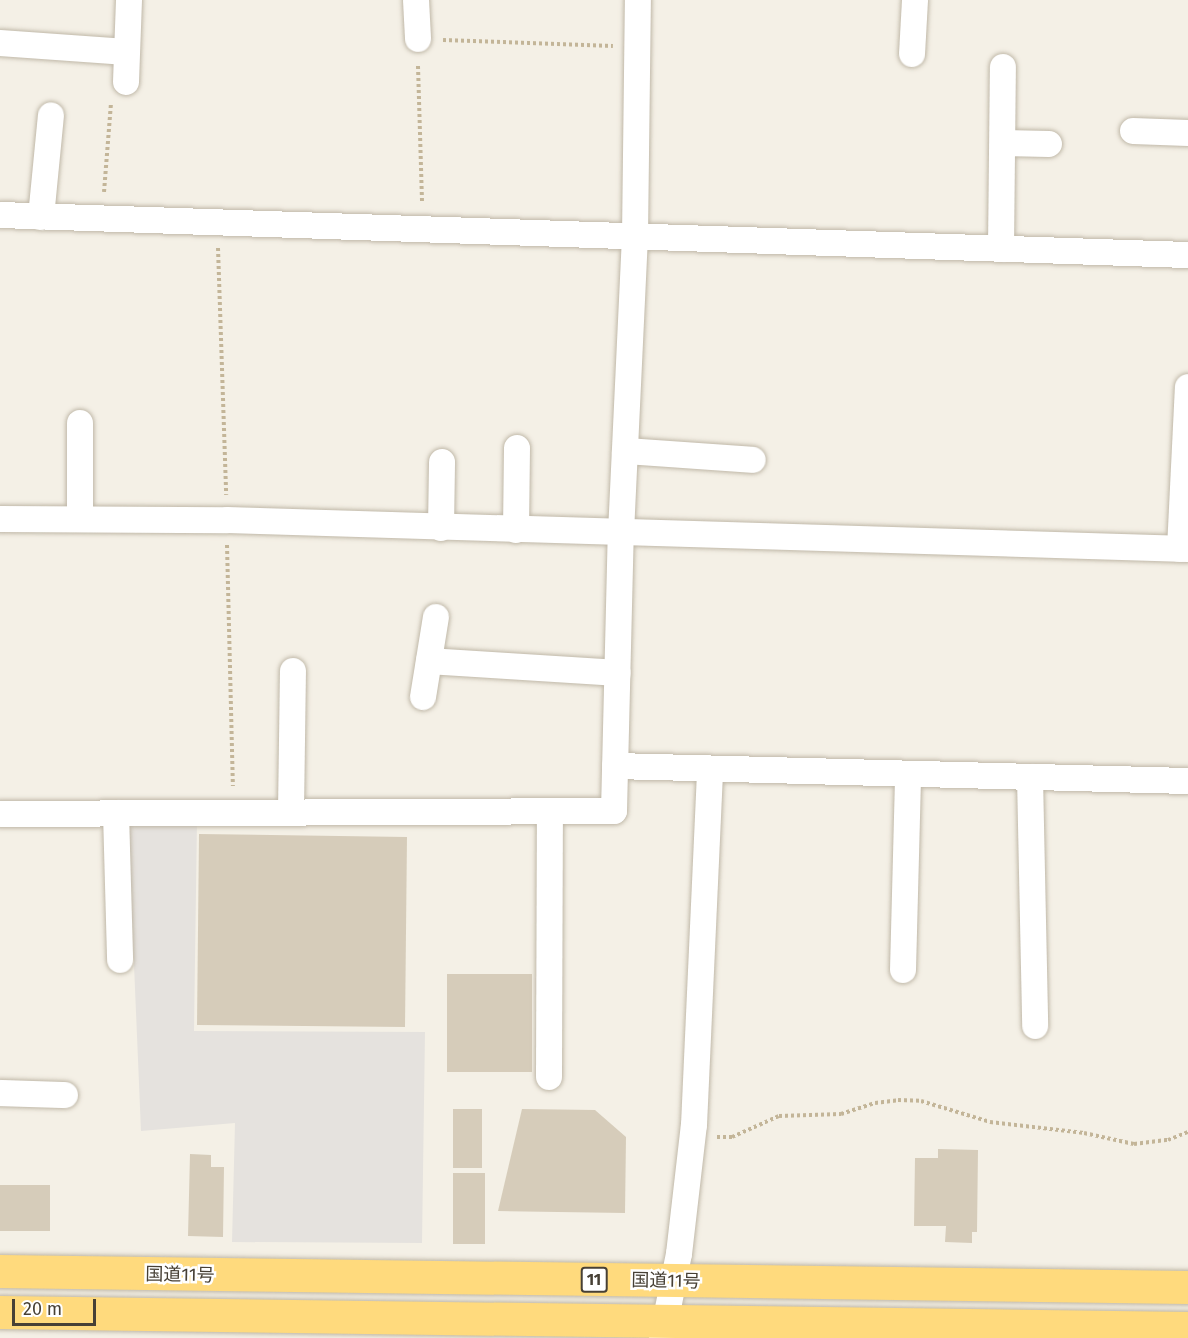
<!DOCTYPE html>
<meta charset="utf-8">
<style>
body{margin:0}
#map{position:relative;width:1188px;height:1338px;overflow:hidden;background:#f4f0e6;font-family:"Fira Sans","Noto Sans JP",sans-serif}
div>[style]{position:absolute}
[style*='--x']{left:calc(var(--x)*1px);top:calc(var(--y)*1px);width:calc(var(--w)*1px);rotate:calc(var(--a)*1deg)}
.parking>*{inset:0;background:#e5e2de}
.building>*{inset:0;background:#d6ccba}
.path>*{height:4px;margin-top:-2px;transform-origin:0;background:repeating-linear-gradient(90deg,#c3b598 0 3px,transparent 0 6px)}
.roads{filter:drop-shadow(0 0 2px #c0b8a8) drop-shadow(0 0 2px #c0b8a8)}
.minor>*{height:26px;margin:-13px;padding:0 13px;transform-origin:13px;border-radius:13px;background:#fff}
.trunk>*{height:33px;margin:-16.5px;padding:0 16.5px;transform-origin:16.5px;border-radius:16.5px;background:#ffda7d}
span{translate:-50% -50%;white-space:nowrap;text-align:center;line-height:1.15;-webkit-text-stroke:5px #fff;paint-order:stroke}
.shield-label span{padding:2px 4px;background:#fff;border:2px solid;border-radius:4px;-webkit-text-stroke-width:0}
.shield-label{font-size:16px;color:#474035;font-weight:700}
.street-label{font-size:18px;color:#474035}
.scale{position:absolute;left:12px;top:1299px;width:84px;height:27px;box-sizing:border-box;border:3px solid #474035;border-top:0;padding-left:8px;font-size:18px;line-height:21px;white-space:nowrap;color:#474035;-webkit-text-stroke:4px #fff;paint-order:stroke}
</style>
<div id="map">
<div class="parking">
<i style="clip-path:polygon(197px 821px,194px 1031px,425px 1032px,422px 1243px,232px 1242px,235px 1123px,141px 1131px,128px 822px)"></i>
</div>
<div class="building">
<i style="clip-path:polygon(199px 834px,407px 837px,405px 1027px,197px 1025px)"></i>
<i style="clip-path:polygon(447px 974px,532px 974px,532px 1072px,447px 1072px)"></i>
<i style="clip-path:polygon(453px 1109px,482px 1109px,482px 1168px,453px 1168px)"></i>
<i style="clip-path:polygon(522px 1109px,595px 1110px,626px 1137px,625px 1213px,498px 1211px)"></i>
<i style="clip-path:polygon(938px 1149px,978px 1150px,977px 1232px,972px 1232px,972px 1243px,945px 1242px,946px 1226px,914px 1226px,915px 1158px,938px 1158px)"></i>
<i style="clip-path:polygon(190px 1154px,211px 1155px,211px 1167px,224px 1167px,223px 1237px,188px 1236px)"></i>
<i style="clip-path:polygon(453px 1173px,485px 1173px,485px 1244px,453px 1244px)"></i>
<i style="clip-path:polygon(0 1185px,50px 1185px,50px 1231px,0 1231px)"></i>
</div>
<div class="path">
<i style="--x:443;--y:40;--w:170;--a:2"></i>
<i style="--x:418;--y:66;--w:136;--a:88.3"></i>
<i style="--x:104;--y:192;--w:89;--a:-85.5"></i>
<i style="--x:218;--y:248;--w:247;--a:88.1"></i>
<i style="--x:227;--y:545;--w:241;--a:88.6"></i>
<i style="--x:717;--y:1137;--w:15;--a:0"></i>
<i style="--x:732;--y:1137;--w:51;--a:-24.1"></i>
<i style="--x:779;--y:1116;--w:62;--a:-1.8"></i>
<i style="--x:841;--y:1114;--w:36;--a:-18"></i>
<i style="--x:875;--y:1103;--w:23;--a:-7"></i>
<i style="--x:898;--y:1100;--w:23;--a:2"></i>
<i style="--x:921;--y:1101;--w:72;--a:16.9"></i>
<i style="--x:990;--y:1122;--w:95;--a:6.7"></i>
<i style="--x:1084;--y:1133;--w:51;--a:12.4"></i>
<i style="--x:1134;--y:1144;--w:34;--a:-7"></i>
<i style="--x:1168;--y:1140;--w:22;--a:-22"></i>
</div>
<div class="roads">
<div class="minor">
<i style="--x:416;--y:0;--w:39;--a:87"></i>
<i style="--x:0;--y:43;--w:127;--a:4.1"></i>
<i style="--x:912;--y:54;--w:54;--a:-86.8"></i>
<i style="--x:126;--y:82;--w:82;--a:-87.9"></i>
<i style="--x:1133;--y:131;--w:55;--a:2.1"></i>
<i style="--x:1003;--y:143;--w:46;--a:1.2"></i>
<i style="--x:0;--y:215;--w:1189;--a:1.93"></i>
<i style="--x:41;--y:217;--w:102;--a:-84.4"></i>
<i style="--x:1001;--y:249;--w:182;--a:-89.4"></i>
<i style="--x:80;--y:423;--w:96;--a:90"></i>
<i style="--x:625;--y:451;--w:128;--a:4"></i>
<i style="--x:0;--y:519;--w:227;--a:0.3"></i>
<i style="--x:227;--y:520;--w:961;--a:1.73"></i>
<i style="--x:441;--y:528;--w:66;--a:-89.1"></i>
<i style="--x:516;--y:530;--w:82;--a:-89.3"></i>
<i style="--x:1180;--y:549;--w:162;--a:-87.2"></i>
<i style="--x:429;--y:661;--w:189;--a:3.6"></i>
<i style="--x:423;--y:697;--w:81;--a:-80.8"></i>
<i style="--x:615;--y:766;--w:573;--a:1.5"></i>
<i style="--x:1030;--y:777;--w:249;--a:88.8"></i>
<i style="--x:291;--y:812;--w:141;--a:-89.2"></i>
<i style="--x:116;--y:813;--w:147;--a:88.4"></i>
<i style="--x:0;--y:814;--w:614;--a:-0.28"></i>
<i style="--x:614;--y:811;--w:278;--a:-88.6"></i>
<i style="--x:621;--y:533;--w:296;--a:-87.3"></i>
<i style="--x:635;--y:237;--w:237;--a:-89.3"></i>
<i style="--x:903;--y:970;--w:196;--a:-88.5"></i>
<i style="--x:549;--y:1077;--w:266;--a:-89.8"></i>
<i style="--x:0;--y:1093;--w:65;--a:1.8"></i>
<i style="--x:662;--y:1338;--w:86;--a:-78.6"></i>
<i style="--x:679;--y:1254;--w:130;--a:-83.4"></i>
<i style="--x:694;--y:1125;--w:356;--a:-87.4"></i>
</div>
<div class="trunk">
<i style="--x:0;--y:1271;--w:1188;--a:0.77"></i>
<i style="--x:0;--y:1312;--w:1188;--a:0.77"></i>
</div>
</div>
<div class="shield-label">
<span style="left:594px;top:1280px">11</span>
</div>
<div class="street-label">
<span style="left:180px;top:1275px;rotate:1deg">国道11号</span>
<span style="left:666px;top:1281px;rotate:1deg">国道11号</span>
</div>
<div class="scale">20 m</div>
</div>
